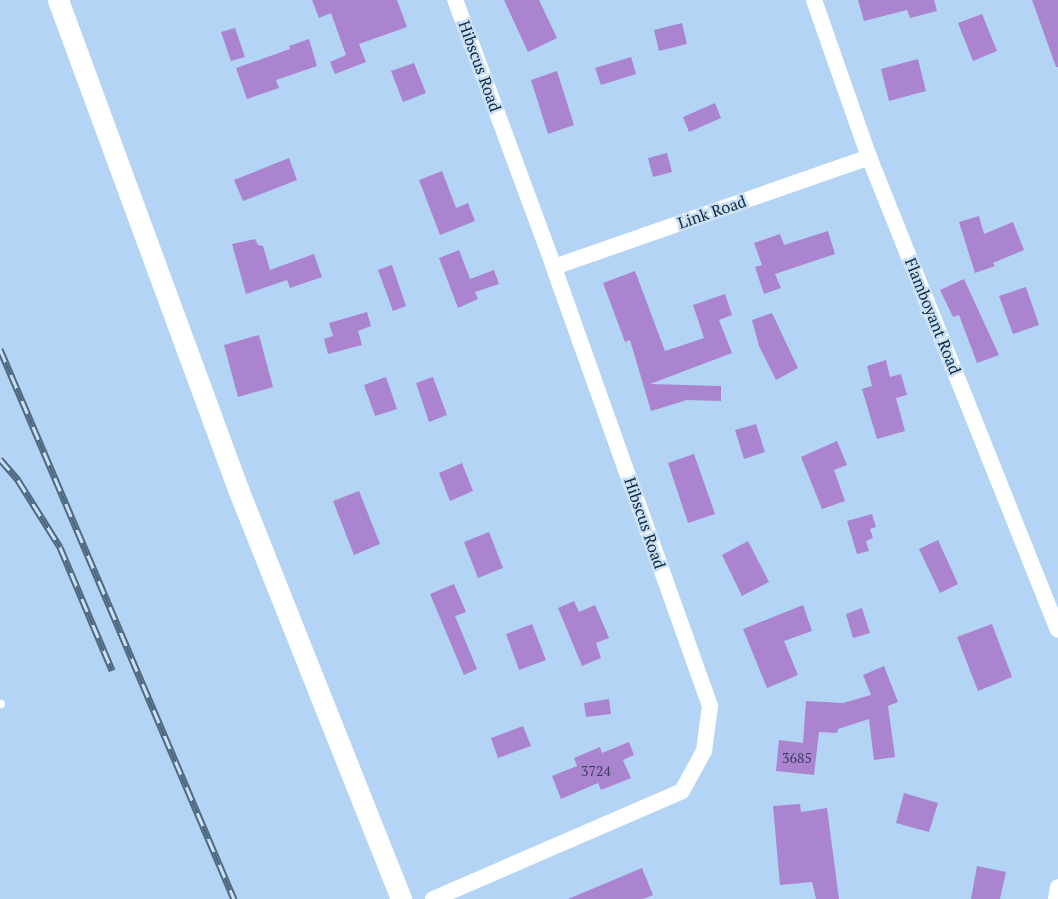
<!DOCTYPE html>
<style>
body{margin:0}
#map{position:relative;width:1058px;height:899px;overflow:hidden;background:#b3d4f4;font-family:"PT Serif",serif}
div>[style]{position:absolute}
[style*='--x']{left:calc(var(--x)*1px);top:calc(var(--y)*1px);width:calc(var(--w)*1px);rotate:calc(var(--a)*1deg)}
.building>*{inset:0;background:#ab84cf}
.service>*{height:8px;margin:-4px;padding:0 4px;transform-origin:4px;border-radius:4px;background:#fff}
.minor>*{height:16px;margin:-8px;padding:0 8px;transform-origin:8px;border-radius:8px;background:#fff}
.tertiary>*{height:21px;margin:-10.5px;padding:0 10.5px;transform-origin:10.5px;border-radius:10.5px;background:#fff}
.rail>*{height:7px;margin-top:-3.5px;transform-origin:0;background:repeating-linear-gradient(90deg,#cae0f5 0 14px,#4f6982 0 28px);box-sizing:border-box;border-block:2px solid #4f6982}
span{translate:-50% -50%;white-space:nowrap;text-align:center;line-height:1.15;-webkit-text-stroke:5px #cae0f5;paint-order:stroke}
.number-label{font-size:14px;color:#383e60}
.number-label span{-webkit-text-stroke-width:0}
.street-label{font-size:16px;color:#11273b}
</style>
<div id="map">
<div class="building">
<i style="clip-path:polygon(312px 0,397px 0,407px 27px,359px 44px,366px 62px,335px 74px,330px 62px,346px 55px,331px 13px,319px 18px)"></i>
<i style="clip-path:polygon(504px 0,539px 0,557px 38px,528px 52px)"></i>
<i style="clip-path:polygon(858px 0,934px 0,937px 11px,910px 18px,907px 10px,864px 21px)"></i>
<i style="clip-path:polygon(1032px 0,1058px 0,1058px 67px,1056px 67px)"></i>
<i style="clip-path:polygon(982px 14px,997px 51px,973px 61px,958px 23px)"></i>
<i style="clip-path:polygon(682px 23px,687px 44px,659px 51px,654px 30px)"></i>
<i style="clip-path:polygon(235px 28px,245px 57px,231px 61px,221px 32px)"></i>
<i style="clip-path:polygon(309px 39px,317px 66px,276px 80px,279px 88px,247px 99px,236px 68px,290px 49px,289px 46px)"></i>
<i style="clip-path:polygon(631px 57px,636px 74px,601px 85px,595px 68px)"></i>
<i style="clip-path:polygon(918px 59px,926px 91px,889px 101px,881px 69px)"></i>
<i style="clip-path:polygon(414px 63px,426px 93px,403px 102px,391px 71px)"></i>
<i style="clip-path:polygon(557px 71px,574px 125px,548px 134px,531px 80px)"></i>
<i style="clip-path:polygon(715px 103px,721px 118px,689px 132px,683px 117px)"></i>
<i style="clip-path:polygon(667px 153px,672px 172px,653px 177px,648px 158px)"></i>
<i style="clip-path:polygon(289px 158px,297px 180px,243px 201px,234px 180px)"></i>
<i style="clip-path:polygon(442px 171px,456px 208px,468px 203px,475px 221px,440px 235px,419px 180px)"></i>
<i style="clip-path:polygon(979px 216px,984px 234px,1013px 222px,1024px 250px,993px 263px,995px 266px,975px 273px,959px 222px)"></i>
<i style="clip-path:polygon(828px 231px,835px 254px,775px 274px,781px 288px,764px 294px,755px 267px,762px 265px,754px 243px,780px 234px,784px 245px)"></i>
<i style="clip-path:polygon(255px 239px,258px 245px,263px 246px,270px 270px,314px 254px,322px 277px,290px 288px,287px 280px,246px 294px,232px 244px)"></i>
<i style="clip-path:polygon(459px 250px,470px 279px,494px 270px,499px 284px,475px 292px,478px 299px,458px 308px,439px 258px)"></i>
<i style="clip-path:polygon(392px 265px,406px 306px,393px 311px,378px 270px)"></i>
<i style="clip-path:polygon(635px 271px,665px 351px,704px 338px,693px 305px,725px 294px,732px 315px,719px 320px,732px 353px,650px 384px,721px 386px,721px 401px,687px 400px,651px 411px,630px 340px,625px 342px,603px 283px)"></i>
<i style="clip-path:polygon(964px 279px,999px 355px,977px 363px,959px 315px,953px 317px,940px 290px)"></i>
<i style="clip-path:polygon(1026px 287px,1039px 325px,1013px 334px,999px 296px)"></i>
<i style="clip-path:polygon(367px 312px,371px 326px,358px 331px,362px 345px,328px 354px,324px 339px,333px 336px,329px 323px)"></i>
<i style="clip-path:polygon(772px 313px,798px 368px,776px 380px,759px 346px,752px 320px)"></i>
<i style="clip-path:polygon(259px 335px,273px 387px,238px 397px,224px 345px)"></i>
<i style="clip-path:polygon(886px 360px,890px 377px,901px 374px,907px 395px,896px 398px,905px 431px,877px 439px,862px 389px,872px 386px,867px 366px)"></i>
<i style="clip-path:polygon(386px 377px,397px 409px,375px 416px,364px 385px)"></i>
<i style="clip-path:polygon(433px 377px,447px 415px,429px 422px,416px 383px)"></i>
<i style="clip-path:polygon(756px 424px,765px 452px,744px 459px,735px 430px)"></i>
<i style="clip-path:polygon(837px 441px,847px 465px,834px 470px,845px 501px,822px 509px,801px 457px)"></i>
<i style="clip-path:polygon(694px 454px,715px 514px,688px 523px,668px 463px)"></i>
<i style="clip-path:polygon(462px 463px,473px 491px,450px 501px,439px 473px)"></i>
<i style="clip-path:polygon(359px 491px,380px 544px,354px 555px,333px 501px)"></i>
<i style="clip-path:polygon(872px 514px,876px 527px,870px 529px,873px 538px,866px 541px,869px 551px,857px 554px,847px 521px)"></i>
<i style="clip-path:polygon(489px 532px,503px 568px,478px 578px,464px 542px)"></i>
<i style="clip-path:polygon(938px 540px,958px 584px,940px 593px,919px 549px)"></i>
<i style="clip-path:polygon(748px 541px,769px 582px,742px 596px,722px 555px)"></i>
<i style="clip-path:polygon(454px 584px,466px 612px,455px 616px,477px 669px,464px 675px,430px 594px)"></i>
<i style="clip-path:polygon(574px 601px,579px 612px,595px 605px,609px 638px,596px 643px,601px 658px,582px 666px,558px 608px)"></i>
<i style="clip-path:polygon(803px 605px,812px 631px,784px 641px,798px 675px,767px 688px,743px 629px)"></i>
<i style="clip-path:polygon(862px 608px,870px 633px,853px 638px,846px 614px)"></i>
<i style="clip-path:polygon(532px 624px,546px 660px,519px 670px,506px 634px)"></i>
<i style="clip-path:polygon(992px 624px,1012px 677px,978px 691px,957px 637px)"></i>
<i style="clip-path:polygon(884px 666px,898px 702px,888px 706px,895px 757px,874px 760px,869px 719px,838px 729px,837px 733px,819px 732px,814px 775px,776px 771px,779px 740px,803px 743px,806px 701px,843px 703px,871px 695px,863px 675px)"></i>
<i style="clip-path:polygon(609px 699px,611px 714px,586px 717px,584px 703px)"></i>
<i style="clip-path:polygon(523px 726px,531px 746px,498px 758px,491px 738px)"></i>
<i style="clip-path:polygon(629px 742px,634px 755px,623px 760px,631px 778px,601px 790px,598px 783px,561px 799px,552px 776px,577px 766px,574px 758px,600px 747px,602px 753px)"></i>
<i style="clip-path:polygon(904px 793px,938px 803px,929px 832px,896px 823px)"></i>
<i style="clip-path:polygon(800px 804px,801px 812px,827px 808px,839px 899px,816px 899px,812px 882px,780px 885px,773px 806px)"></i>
<i style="clip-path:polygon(977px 866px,1006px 872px,1000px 899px,971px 899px)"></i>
<i style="clip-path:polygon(642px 868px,653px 895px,643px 899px,568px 899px)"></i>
</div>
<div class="service">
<i style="--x:0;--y:704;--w:1;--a:0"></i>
</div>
<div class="minor">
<i style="--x:814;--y:0;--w:166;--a:70.7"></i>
<i style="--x:869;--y:157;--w:509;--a:68.22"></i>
<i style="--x:554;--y:267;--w:334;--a:-19.2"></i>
<i style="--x:433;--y:899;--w:271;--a:-23.4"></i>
<i style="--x:682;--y:791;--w:46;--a:-61.2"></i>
<i style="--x:704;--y:751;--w:45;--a:-82.4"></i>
<i style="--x:710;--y:706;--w:466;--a:-109.6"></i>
<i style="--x:554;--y:267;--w:285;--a:-110.3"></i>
<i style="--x:1056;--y:899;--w:12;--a:-81"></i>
</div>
<div class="tertiary">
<i style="--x:58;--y:0;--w:521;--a:69.79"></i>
<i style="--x:238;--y:489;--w:441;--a:68.3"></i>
</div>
<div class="rail">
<i style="--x:0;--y:349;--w:598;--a:66.95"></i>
<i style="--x:0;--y:459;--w:28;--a:49"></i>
<i style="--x:18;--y:480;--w:79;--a:57.9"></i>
<i style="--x:60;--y:547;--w:134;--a:67.1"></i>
</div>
<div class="number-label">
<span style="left:797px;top:758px">3685</span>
<span style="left:596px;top:771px">3724</span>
</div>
<div class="street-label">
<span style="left:480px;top:66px;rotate:70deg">Hibscus Road</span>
<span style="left:712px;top:212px;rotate:-19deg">Link Road</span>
<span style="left:933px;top:316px;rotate:68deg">Flamboyant Road</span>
<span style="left:645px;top:523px;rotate:71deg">Hibscus Road</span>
</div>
</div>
